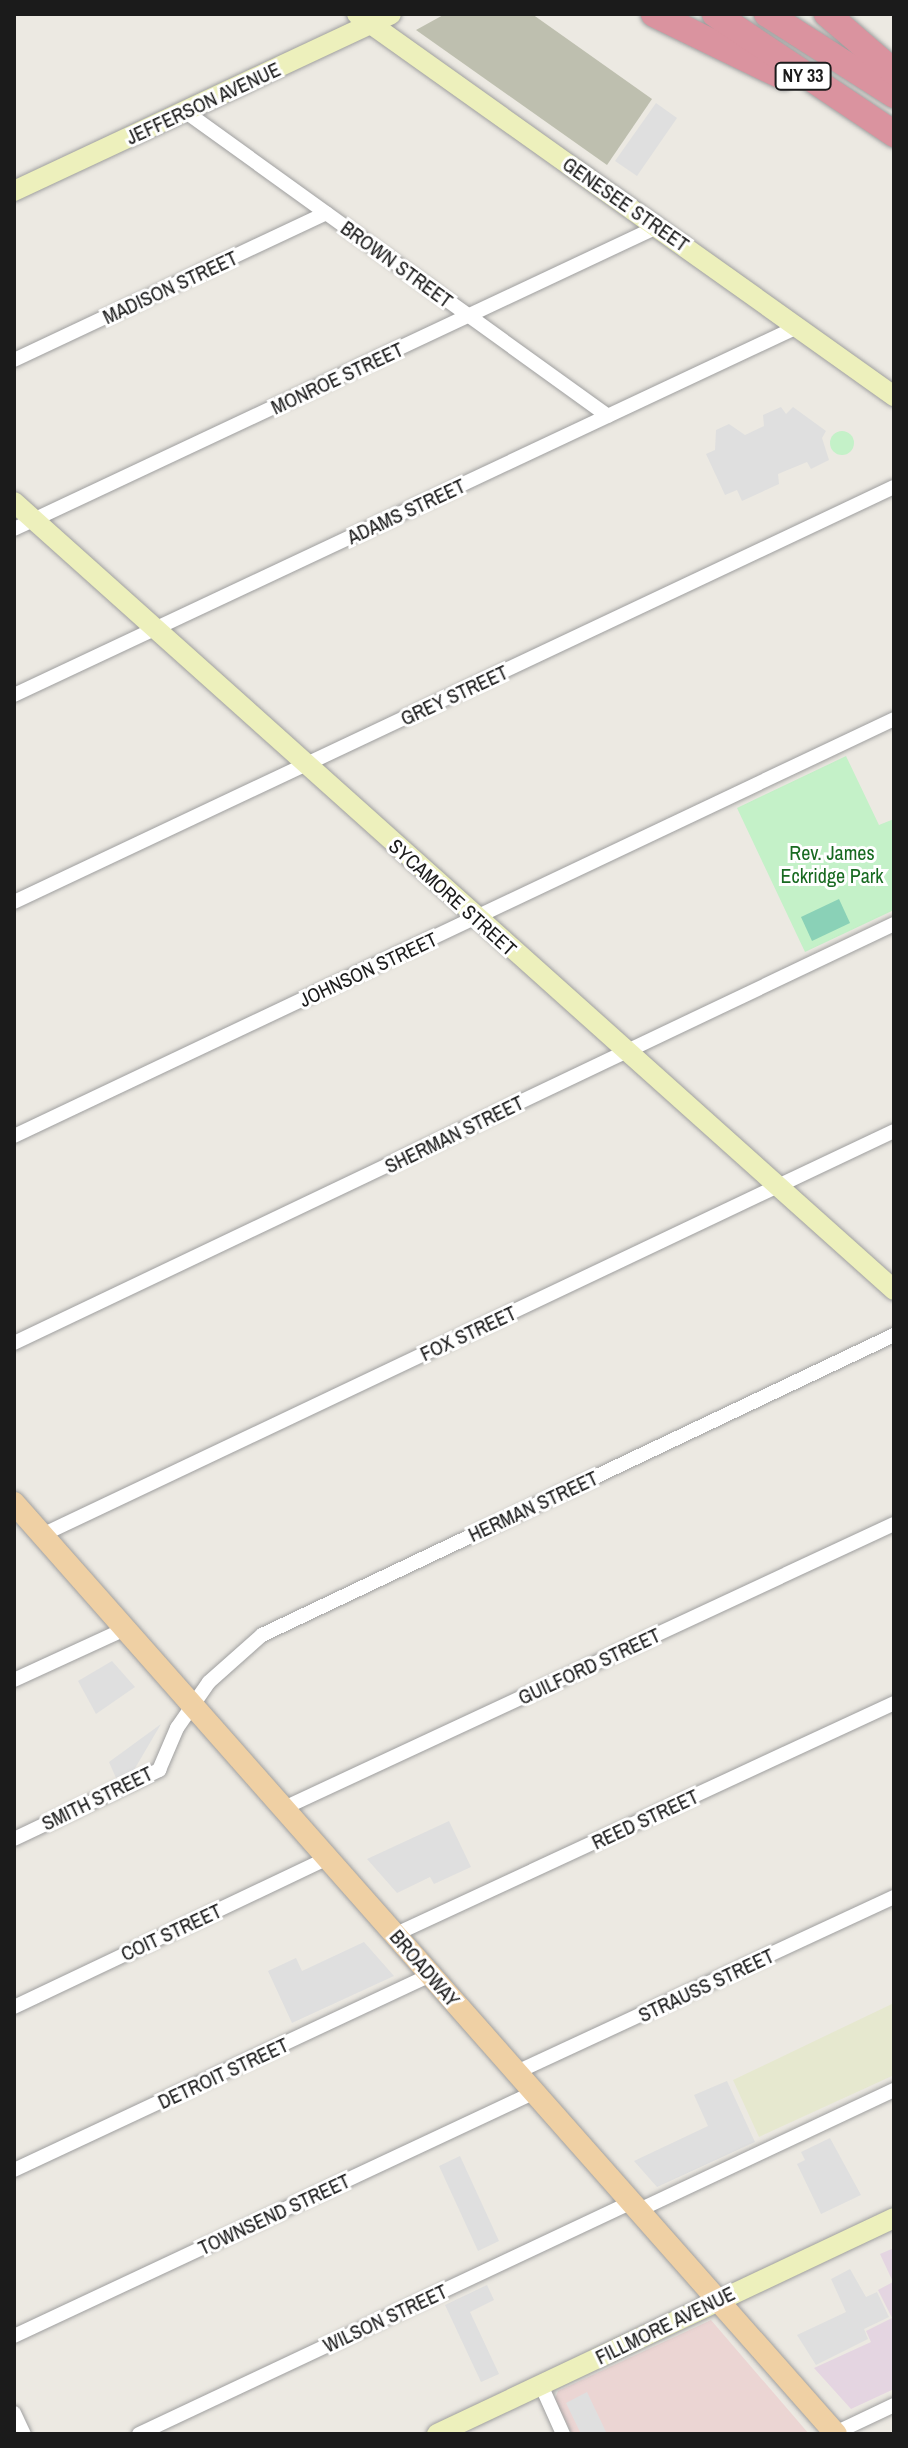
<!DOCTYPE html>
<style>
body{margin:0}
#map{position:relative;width:908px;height:2448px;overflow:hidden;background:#ece9e2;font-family:"Archivo Narrow",sans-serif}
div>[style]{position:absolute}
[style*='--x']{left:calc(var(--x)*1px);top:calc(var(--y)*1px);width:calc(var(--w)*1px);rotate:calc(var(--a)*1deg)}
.commercial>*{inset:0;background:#ebd5d3}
.industrial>*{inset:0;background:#e4d5e1}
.construction>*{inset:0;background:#bebfaf}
.farmland>*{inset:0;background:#e6e8cf}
.park>*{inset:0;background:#c4f1c8}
.round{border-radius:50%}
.pitch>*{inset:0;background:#8ad1b7}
.parking>*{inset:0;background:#dfdfdf}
.roads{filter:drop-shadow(0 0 2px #9f9f9f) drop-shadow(0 0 2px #9f9f9f)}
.street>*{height:14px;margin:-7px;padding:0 7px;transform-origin:7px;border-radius:7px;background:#fff}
.secondary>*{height:20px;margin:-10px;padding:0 10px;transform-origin:10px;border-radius:10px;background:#edf0bc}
.primary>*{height:22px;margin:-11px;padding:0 11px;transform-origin:11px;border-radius:11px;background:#efd0a4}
.highway>*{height:26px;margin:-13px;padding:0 13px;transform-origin:13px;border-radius:13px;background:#da939f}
span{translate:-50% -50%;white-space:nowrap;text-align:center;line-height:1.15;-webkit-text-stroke:6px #fff;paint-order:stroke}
.shield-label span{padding:2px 6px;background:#fff;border:2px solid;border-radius:6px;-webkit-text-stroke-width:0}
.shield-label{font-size:18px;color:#1b1b1b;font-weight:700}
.street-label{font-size:20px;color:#1b1b1b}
.park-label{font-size:20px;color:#186a21}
.frame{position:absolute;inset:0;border:16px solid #1b1b1b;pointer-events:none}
</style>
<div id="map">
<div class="commercial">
<i style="clip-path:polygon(711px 2320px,809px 2434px,572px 2434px,555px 2399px,558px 2391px)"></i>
</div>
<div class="industrial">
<i style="clip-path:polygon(894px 2248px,894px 2389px,851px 2409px,814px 2368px,871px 2342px,866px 2331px,892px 2318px,878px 2290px,893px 2282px,880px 2254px)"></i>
</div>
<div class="construction">
<i style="clip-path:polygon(445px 14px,532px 14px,652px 99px,607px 165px,416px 30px)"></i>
</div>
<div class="farmland">
<i style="clip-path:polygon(894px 2003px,894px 2075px,759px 2137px,733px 2080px)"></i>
</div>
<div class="park">
<i class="round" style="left:830px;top:431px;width:24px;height:24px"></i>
<i style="clip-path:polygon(846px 756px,879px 825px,894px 819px,894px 910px,805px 952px,737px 808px)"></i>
</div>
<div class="pitch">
<i style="clip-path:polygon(839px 899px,850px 923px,812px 941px,801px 917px)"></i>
</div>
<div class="parking">
<i style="clip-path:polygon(656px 103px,677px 118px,637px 176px,615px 161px)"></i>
<i style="clip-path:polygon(781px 407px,786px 414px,793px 407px,826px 431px,822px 438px,829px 460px,811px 469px,807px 462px,778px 474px,779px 484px,742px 501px,737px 490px,725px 495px,706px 454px,715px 450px,716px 430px,729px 424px,745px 435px,764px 426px,763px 415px)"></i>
<i style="clip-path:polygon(112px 1661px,135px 1687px,96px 1714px,78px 1681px)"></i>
<i style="clip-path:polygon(161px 1724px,134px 1770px,116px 1778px,109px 1762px)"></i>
<i style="clip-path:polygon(449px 1821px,471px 1867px,434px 1884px,430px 1877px,397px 1893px,367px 1859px)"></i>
<i style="clip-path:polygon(364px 1942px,394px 1976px,292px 2023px,268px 1971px,296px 1958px,302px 1971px)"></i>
<i style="clip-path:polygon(727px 2081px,755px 2142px,657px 2187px,634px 2161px,708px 2126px,694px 2095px)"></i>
<i style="clip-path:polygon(830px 2138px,861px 2195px,821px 2214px,797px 2164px,805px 2160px,801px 2152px)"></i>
<i style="clip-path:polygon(460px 2156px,499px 2241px,478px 2251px,439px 2166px)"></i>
<i style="clip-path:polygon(850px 2269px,866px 2297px,877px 2292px,889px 2317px,864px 2329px,868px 2339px,816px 2365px,797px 2335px,846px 2312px,831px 2279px)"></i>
<i style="clip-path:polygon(487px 2285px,494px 2300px,470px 2312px,499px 2374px,481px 2382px,445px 2305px)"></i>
<i style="clip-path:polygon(587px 2392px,607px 2434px,581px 2434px,566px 2403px)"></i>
</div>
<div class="roads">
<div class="street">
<i style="--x:186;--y:112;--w:520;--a:35.77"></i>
<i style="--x:14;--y:360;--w:345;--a:-25.2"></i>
<i style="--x:14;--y:529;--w:713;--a:-25.16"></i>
<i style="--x:14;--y:695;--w:865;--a:-25.17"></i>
<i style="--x:14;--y:902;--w:973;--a:-25.25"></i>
<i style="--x:14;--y:1136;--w:974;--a:-25.35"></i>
<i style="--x:14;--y:1343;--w:975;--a:-25.46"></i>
<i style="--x:42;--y:1535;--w:943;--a:-25.37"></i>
<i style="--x:14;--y:1680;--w:122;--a:-24.7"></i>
<i style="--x:284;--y:1808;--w:673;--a:-24.97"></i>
<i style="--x:14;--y:1839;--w:161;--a:-25.4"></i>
<i style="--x:159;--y:1770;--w:46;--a:-66.8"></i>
<i style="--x:177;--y:1728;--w:56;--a:-55.2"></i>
<i style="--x:209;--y:1682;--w:71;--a:-41.6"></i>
<i style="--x:262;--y:1635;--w:700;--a:-25.39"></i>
<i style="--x:396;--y:1934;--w:549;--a:-24.88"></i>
<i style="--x:14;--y:2007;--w:348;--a:-25.4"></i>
<i style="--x:517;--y:2072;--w:416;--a:-24.9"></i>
<i style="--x:14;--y:2170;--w:460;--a:-25.1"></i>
<i style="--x:639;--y:2210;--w:282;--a:-25.2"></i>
<i style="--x:14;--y:2336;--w:575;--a:-25.1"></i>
<i style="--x:541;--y:2385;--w:54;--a:65.8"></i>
<i style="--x:14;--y:2413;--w:23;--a:65"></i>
<i style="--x:139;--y:2434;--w:545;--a:-25.2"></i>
<i style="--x:833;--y:2434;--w:68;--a:-25.4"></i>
</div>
<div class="secondary">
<i style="--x:357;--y:14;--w:659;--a:35.43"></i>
<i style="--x:14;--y:191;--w:416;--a:-25.1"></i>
<i style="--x:14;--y:502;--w:1181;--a:41.84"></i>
<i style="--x:437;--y:2434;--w:505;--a:-25.3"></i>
</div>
<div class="primary">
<i style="--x:14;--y:1503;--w:1242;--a:48.56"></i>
</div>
<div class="highway">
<i style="--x:654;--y:14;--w:144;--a:25.9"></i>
<i style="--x:715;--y:14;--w:216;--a:33.8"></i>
<i style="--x:767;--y:14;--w:151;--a:32.5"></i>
<i style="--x:827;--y:14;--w:89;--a:40.9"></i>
</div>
</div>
<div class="shield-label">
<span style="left:803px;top:76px">NY 33</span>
</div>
<div class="street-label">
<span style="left:203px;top:103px;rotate:-25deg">JEFFERSON AVENUE</span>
<span style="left:626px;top:204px;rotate:35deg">GENESEE STREET</span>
<span style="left:397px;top:264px;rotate:36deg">BROWN STREET</span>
<span style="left:170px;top:287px;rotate:-25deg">MADISON STREET</span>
<span style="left:337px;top:378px;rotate:-25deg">MONROE STREET</span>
<span style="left:406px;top:511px;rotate:-25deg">ADAMS STREET</span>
<span style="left:454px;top:695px;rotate:-25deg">GREY STREET</span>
<span style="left:453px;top:897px;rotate:42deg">SYCAMORE STREET</span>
<span style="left:368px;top:969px;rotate:-25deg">JOHNSON STREET</span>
<span style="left:454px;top:1134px;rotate:-26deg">SHERMAN STREET</span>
<span style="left:468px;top:1333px;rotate:-25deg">FOX STREET</span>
<span style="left:533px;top:1506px;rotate:-25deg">HERMAN STREET</span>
<span style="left:589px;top:1666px;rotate:-25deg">GUILFORD STREET</span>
<span style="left:97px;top:1798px;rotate:-26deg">SMITH STREET</span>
<span style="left:645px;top:1819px;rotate:-25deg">REED STREET</span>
<span style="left:171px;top:1932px;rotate:-25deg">COIT STREET</span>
<span style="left:425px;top:1968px;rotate:49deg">BROADWAY</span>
<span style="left:706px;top:1985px;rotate:-25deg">STRAUSS STREET</span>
<span style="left:223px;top:2073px;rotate:-25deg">DETROIT STREET</span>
<span style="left:274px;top:2214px;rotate:-25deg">TOWNSEND STREET</span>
<span style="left:385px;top:2318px;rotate:-25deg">WILSON STREET</span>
<span style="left:665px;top:2325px;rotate:-26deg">FILLMORE AVENUE</span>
</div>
<div class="park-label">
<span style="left:832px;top:864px">Rev. James<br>Eckridge Park</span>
</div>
<div class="frame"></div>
</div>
